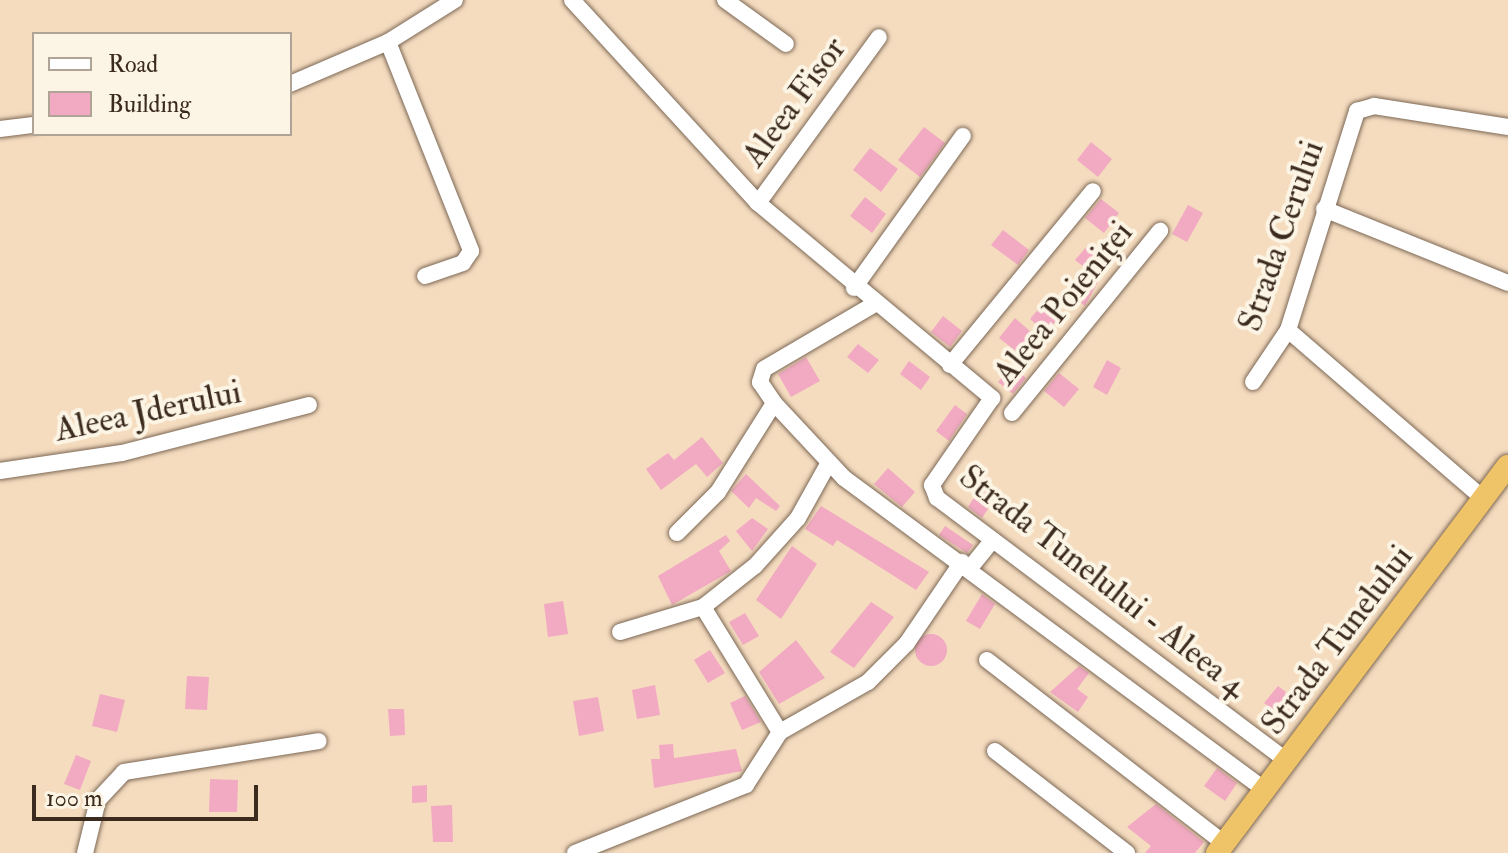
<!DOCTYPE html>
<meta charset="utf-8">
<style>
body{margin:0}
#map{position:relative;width:1508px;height:853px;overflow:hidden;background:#f5dcbf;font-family:"IM FELL Double Pica",serif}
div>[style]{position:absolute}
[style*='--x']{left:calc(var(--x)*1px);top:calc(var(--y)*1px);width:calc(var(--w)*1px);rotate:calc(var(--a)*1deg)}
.building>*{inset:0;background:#f1aac1}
.round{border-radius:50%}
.roads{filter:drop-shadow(0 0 2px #7c6856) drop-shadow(0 0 2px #7c6856)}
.minor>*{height:16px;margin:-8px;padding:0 8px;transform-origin:8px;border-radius:8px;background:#fff}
.highway>*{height:22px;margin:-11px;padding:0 11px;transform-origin:11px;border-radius:11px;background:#efc469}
span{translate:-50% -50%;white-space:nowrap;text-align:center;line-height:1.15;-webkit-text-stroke:8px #fcf5e5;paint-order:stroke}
.street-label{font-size:34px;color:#3b2a1e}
.legend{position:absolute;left:32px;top:32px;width:260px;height:104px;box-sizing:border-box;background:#fcf5e5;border:2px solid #afa495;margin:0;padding:10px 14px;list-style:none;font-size:24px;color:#3b2a1e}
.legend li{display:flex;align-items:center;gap:16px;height:40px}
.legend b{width:40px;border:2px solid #afa495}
.scale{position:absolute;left:32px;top:785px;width:226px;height:36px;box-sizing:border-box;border:4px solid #3b2a1e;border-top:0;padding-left:10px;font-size:24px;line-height:28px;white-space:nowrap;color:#3b2a1e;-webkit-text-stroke:6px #fcf5e5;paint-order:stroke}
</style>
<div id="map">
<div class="building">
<i style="clip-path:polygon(924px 127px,945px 143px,920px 177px,898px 160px)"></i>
<i style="clip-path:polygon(1091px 142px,1112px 159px,1098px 177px,1077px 160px)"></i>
<i style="clip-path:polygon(870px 148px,898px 169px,881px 192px,853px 170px)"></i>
<i style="clip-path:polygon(865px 197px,886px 214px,872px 233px,850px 216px)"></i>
<i style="clip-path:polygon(1101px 199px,1119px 213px,1104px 233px,1085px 218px)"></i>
<i style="clip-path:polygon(1188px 205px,1203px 213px,1187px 242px,1172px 234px)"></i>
<i style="clip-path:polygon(1003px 230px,1029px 250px,1018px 265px,991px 245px)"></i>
<i style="clip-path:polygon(1088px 245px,1109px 262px,1085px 306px,1068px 293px,1088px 270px,1075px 260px)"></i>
<i style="clip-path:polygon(1046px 300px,1062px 314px,1046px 333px,1030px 319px)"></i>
<i style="clip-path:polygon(943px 316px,962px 331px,950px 347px,931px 332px)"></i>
<i style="clip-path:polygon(1015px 318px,1032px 333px,1017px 352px,999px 338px)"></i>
<i style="clip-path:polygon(858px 344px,879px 360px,868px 373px,847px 357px)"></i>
<i style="clip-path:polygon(806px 357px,820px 381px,791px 397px,778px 374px)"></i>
<i style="clip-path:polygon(1107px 360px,1121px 368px,1107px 395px,1093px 387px)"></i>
<i style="clip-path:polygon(909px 361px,930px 377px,921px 390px,900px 374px)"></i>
<i style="clip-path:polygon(1012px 366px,1026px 378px,1013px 394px,998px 382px)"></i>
<i style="clip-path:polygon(1059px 373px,1079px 389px,1064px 407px,1044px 391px)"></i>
<i style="clip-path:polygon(955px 405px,967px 414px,949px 441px,936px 431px)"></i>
<i style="clip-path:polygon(702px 437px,723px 463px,707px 477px,696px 464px,661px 490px,646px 469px,668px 453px,674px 460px)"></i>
<i style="clip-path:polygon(888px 468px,915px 492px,902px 507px,874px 484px)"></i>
<i style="clip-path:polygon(746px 474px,780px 506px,776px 511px,756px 498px,749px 508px,731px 491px)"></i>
<i style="clip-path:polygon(980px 488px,995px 498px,982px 518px,968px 507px)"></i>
<i style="clip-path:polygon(821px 506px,929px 572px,916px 590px,837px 540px,833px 546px,805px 529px)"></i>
<i style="clip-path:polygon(752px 518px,768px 529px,752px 551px,736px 531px)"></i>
<i style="clip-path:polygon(945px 526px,973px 545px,967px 553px,939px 535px)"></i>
<i style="clip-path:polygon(726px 535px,730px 541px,719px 551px,731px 571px,672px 605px,658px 576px)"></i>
<i style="clip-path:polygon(792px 546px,817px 564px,781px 619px,756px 600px)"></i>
<i style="clip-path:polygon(982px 594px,995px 604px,980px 629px,966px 621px)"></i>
<i style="clip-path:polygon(563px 601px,568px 634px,548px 637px,544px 604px)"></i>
<i style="clip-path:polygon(871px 602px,894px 617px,854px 668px,830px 652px)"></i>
<i style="clip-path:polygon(745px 613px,759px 636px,743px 645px,729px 622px)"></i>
<i class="round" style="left:915px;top:634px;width:32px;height:32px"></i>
<i style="clip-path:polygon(796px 640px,825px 678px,779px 704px,759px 672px)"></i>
<i style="clip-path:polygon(710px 650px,725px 673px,708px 683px,694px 660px)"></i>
<i style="clip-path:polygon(1079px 666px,1089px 673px,1077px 689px,1088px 697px,1078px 712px,1050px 692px)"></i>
<i style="clip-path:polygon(187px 676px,209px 677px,207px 710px,185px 709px)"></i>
<i style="clip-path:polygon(655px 685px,660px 715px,637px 719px,632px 690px)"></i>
<i style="clip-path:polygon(1278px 686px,1298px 701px,1285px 718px,1264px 703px)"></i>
<i style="clip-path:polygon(100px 694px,125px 700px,117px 732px,92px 726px)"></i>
<i style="clip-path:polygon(745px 696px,761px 722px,742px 730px,730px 703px)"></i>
<i style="clip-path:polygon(598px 697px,604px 731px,579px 736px,573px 701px)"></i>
<i style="clip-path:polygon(388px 709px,404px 709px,405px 735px,390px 736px)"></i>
<i style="clip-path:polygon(673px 744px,674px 758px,736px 749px,742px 771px,654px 788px,651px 759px,660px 759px,659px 745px)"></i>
<i style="clip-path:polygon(76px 755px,91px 761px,80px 790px,64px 784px)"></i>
<i style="clip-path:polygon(1217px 768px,1237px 783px,1225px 801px,1204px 786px)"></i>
<i style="clip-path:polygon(210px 779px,238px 780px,237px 812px,209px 812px)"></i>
<i style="clip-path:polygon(427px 785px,427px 802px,412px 803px,412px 786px)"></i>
<i style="clip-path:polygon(1156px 804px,1204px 842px,1195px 853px,1145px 853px,1151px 846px,1127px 827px)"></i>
<i style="clip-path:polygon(452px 805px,453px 842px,433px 842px,431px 806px)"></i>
</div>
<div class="roads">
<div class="minor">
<i style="--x:572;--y:0;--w:275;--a:47.5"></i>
<i style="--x:758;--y:203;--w:305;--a:39.8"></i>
<i style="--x:992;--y:398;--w:106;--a:124.6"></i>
<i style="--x:932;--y:485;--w:14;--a:69"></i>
<i style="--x:937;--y:498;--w:438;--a:36.9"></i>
<i style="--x:725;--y:0;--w:75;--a:35.8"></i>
<i style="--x:388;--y:42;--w:225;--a:68.3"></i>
<i style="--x:471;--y:251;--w:14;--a:124"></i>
<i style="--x:463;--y:263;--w:40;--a:161.1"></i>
<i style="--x:290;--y:84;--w:107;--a:-23.2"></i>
<i style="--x:388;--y:42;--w:79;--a:-32.1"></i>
<i style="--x:0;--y:129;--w:34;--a:-7"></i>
<i style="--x:758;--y:203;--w:205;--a:-53.9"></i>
<i style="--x:1324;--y:209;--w:198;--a:21.9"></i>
<i style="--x:854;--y:288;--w:187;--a:-54.4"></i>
<i style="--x:873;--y:305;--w:126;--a:149.6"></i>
<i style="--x:764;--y:369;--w:14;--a:107"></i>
<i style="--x:760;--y:382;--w:25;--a:56"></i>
<i style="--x:774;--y:403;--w:103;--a:47"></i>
<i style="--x:844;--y:478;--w:524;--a:36.54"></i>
<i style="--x:1288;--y:330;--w:260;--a:40.8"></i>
<i style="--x:950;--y:365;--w:225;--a:-50.6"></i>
<i style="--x:1253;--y:382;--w:63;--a:-56.1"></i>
<i style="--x:1288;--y:330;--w:230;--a:-72.5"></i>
<i style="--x:1357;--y:111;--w:18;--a:-16"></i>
<i style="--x:1374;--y:106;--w:136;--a:8.9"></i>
<i style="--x:1012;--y:413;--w:235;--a:-50.9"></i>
<i style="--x:0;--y:471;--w:123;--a:-8.4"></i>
<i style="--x:122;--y:453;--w:193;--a:-14.4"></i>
<i style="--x:677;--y:533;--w:58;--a:-45"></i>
<i style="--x:718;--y:492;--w:105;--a:-57.8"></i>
<i style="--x:970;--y:568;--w:36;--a:-51"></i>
<i style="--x:703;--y:607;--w:147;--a:58.4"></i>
<i style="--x:620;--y:632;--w:87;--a:-16.8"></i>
<i style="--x:703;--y:607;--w:66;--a:-38.3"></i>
<i style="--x:755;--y:566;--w:64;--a:-48.1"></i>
<i style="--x:798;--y:518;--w:62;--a:-60.9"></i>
<i style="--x:987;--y:660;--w:299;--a:37.7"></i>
<i style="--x:995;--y:751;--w:167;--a:37.7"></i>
<i style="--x:85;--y:853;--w:55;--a:-76.2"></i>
<i style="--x:98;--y:800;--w:38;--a:-47"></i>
<i style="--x:124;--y:772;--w:197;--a:-9"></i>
<i style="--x:575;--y:853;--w:184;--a:-21.7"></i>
<i style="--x:746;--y:785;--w:63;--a:-57.3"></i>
<i style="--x:780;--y:732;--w:101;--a:-29.6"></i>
<i style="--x:868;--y:682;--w:55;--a:-45"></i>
<i style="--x:907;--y:643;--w:98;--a:-55.8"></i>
</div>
<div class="highway">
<i style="--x:1217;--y:853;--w:484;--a:-53.1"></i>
</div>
</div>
<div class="street-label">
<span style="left:794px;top:102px;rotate:-54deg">Aleea Fisor</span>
<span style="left:1281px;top:236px;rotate:-71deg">Strada Cerului</span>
<span style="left:1063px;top:303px;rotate:-51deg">Aleea Poieniței</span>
<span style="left:148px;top:411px;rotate:-12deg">Aleea Jderului</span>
<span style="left:1103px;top:581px;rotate:38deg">Strada Tunelului - Aleea 4</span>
<span style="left:1337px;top:640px;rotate:-53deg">Strada Tunelului</span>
</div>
<ul class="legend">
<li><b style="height:10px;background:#fff"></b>Road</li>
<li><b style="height:22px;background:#f1aac1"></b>Building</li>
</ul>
<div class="scale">100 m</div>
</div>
